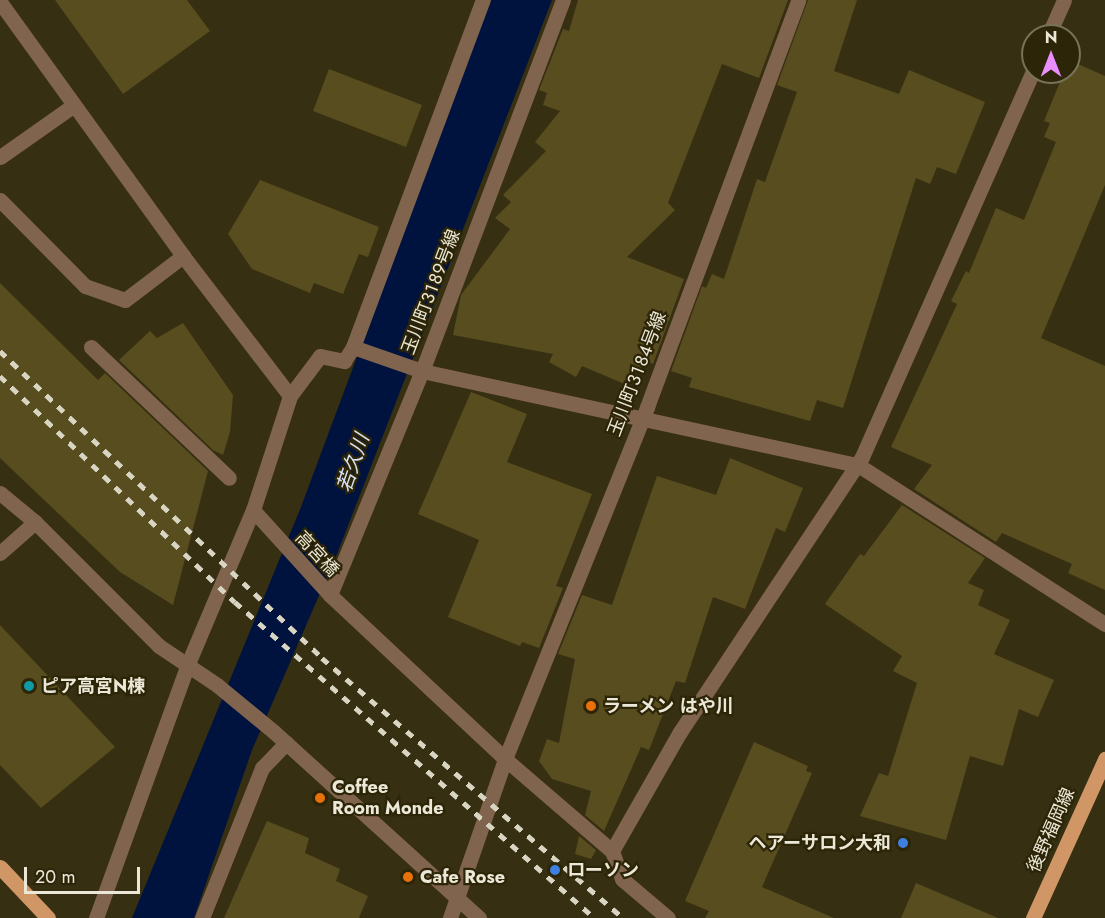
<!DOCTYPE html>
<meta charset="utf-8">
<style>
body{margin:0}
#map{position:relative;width:1105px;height:918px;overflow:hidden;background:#372f12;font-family:Jost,"Noto Sans JP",sans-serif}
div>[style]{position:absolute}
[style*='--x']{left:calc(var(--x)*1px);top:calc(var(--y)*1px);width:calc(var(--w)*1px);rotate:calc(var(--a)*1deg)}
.water>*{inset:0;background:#00123e}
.building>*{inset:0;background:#584d1e}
.minor>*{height:15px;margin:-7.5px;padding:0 7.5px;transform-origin:7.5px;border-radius:7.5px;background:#80644d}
.major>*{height:15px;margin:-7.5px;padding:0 7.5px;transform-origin:7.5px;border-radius:7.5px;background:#d09666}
.rail>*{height:4.5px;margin-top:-2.25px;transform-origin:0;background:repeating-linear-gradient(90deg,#d9d5c3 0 8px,transparent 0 16px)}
.dots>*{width:16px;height:16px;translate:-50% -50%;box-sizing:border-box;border:3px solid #2d2507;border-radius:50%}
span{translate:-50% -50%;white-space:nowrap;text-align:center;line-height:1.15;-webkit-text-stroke:4.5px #2d2507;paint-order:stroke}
.street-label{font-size:18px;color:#ece8d7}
.poi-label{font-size:18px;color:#ece8d7;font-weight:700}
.left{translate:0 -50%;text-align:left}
.right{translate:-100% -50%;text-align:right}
.water-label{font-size:20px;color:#d6e2f4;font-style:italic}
.north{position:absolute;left:1021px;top:24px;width:60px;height:60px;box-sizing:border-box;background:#2d2507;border:2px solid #79735a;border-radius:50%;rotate:0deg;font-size:16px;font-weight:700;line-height:24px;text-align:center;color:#ece8d7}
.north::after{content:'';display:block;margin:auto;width:21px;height:27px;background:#ea8dfd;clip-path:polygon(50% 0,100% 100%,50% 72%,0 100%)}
.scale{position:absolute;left:24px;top:867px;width:116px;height:27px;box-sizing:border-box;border:3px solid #ece8d7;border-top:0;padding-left:8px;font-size:18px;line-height:21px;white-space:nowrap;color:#ece8d7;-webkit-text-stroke:4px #2d2507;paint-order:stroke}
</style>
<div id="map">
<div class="water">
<i style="clip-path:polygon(490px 0,552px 0,337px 554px,252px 750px,194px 918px,132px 918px,301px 507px)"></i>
</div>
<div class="building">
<i style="clip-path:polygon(55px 0,187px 0,210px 31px,123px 94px)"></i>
<i style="clip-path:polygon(578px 0,788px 0,759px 78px,722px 64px,668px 203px,675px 210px,627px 257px,684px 279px,653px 364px,644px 360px,640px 370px,634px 368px,627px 385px,582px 366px,576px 377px,549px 362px,553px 354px,453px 335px,461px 295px,510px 229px,495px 218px,511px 202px,503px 195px,546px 151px,535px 142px,560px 111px,543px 105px,547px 93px,539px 90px,563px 29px,569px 31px)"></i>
<i style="clip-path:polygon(808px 0,857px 0,834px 71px,899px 94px,909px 70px,985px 102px,956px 174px,937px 167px,930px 184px,916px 178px,843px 408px,817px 400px,810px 421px,689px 387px,692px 378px,671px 371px,702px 286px,706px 288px,712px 274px,724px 279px,757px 179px,765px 182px,797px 92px,777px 85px)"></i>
<i style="clip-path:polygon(1069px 60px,1105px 76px,1105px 185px,1041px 338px,1105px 366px,1105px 590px,1068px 573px,1072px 564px,1002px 533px,996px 542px,914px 489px,932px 465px,891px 447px,957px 304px,951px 301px,966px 271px,969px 273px,996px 208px,1024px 220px,1056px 142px,1044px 137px,1050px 123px,1044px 121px,1064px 72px,1069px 72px)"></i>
<i style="clip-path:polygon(329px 69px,422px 105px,406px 147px,313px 111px)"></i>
<i style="clip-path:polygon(260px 180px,379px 227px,368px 257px,359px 254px,343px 294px,314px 283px,310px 293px,252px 269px,228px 234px)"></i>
<i style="clip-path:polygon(0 283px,98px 380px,105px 373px,208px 471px,173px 605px,120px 572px,0 458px)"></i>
<i style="clip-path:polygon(183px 323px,233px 395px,230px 432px,223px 455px,213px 450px,119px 360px,150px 331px,157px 338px)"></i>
<i style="clip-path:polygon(471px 392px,527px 414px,507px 462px,592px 494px,556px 586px,563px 588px,539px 648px,522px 642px,520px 646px,448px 617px,479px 540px,418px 514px)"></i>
<i style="clip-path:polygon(730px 458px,803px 488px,785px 532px,776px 528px,745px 609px,713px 597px,685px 683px,676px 681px,649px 750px,641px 747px,604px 831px,585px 815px,591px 791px,552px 779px,539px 761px,547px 739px,559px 743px,575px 659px,558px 654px,582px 595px,612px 605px,657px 476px,716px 495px)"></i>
<i style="clip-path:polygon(902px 505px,985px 558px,968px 583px,984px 590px,978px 605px,1010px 620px,994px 654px,1054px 680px,1038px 717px,1019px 709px,1003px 766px,970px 756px,946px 840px,860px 816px,879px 773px,888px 776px,917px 683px,893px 671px,902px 656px,825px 604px,860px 554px,864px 556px)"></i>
<i style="clip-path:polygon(0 625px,115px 747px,41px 808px,0 765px)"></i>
<i style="clip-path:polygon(754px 742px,808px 766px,806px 771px,812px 773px,762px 887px,834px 918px,705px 918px,709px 911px,685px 901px)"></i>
<i style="clip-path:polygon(267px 821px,309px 838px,305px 853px,340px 869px,336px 881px,368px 896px,359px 918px,224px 918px)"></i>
<i style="clip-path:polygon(579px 836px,596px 850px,591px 859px,575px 854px)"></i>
<i style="clip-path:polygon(916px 883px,998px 918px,901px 918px)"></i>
</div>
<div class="minor">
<i style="--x:0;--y:2;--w:313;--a:54.2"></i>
<i style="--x:183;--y:256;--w:176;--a:52.6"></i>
<i style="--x:1048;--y:36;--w:39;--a:-66"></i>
<i style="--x:0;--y:157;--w:90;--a:-35.1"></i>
<i style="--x:0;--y:200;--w:121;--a:45.3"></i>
<i style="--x:85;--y:286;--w:42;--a:19.3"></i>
<i style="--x:125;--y:300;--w:73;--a:-37.2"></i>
<i style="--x:91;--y:347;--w:190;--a:43.5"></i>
<i style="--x:353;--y:347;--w:73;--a:19.2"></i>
<i style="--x:422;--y:371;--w:446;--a:12.2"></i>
<i style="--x:858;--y:465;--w:294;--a:32.8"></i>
<i style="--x:0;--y:493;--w:45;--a:39.6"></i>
<i style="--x:35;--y:522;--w:175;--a:45"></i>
<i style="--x:159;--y:646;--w:70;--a:33.9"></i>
<i style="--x:217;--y:685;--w:74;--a:39.5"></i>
<i style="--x:274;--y:732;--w:277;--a:42.2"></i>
<i style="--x:253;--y:510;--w:115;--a:47.8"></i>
<i style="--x:330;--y:595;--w:240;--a:43.1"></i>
<i style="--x:505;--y:759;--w:141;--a:40.7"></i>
<i style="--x:612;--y:851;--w:30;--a:70"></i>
<i style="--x:622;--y:879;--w:60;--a:40.3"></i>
<i style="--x:0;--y:553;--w:47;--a:-41.5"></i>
<i style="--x:330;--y:595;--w:242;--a:-67.7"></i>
<i style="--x:422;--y:371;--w:397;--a:-69.2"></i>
<i style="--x:612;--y:851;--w:137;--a:-60.3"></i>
<i style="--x:680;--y:732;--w:330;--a:-56.5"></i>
<i style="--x:862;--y:457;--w:422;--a:-66.1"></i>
<i style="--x:96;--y:918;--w:268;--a:-70.1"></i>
<i style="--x:187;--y:666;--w:169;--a:-67.1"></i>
<i style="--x:253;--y:510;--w:120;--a:-72"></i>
<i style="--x:290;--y:396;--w:50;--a:-53.1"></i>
<i style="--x:320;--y:356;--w:25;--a:12"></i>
<i style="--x:344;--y:361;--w:17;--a:-57"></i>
<i style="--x:353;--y:347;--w:371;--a:-69.5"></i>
<i style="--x:202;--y:918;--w:162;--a:-68.2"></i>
<i style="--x:262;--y:768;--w:35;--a:-46"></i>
<i style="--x:450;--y:918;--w:168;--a:-70.9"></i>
<i style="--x:505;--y:759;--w:380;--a:-68"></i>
<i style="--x:647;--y:407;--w:434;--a:-69.6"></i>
</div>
<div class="major">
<i style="--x:0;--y:867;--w:70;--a:46.7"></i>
<i style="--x:1033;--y:918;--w:175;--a:-65.6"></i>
</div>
<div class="rail">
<i style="--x:0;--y:351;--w:445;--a:43.6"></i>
<i style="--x:322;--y:658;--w:398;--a:40.8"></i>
<i style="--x:0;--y:376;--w:326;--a:43.9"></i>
<i style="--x:235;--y:602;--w:479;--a:41.3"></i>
</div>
<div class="dots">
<i style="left:29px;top:686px;background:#0f9aa8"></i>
<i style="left:591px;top:706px;background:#e8710a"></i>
<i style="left:320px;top:798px;background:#e8710a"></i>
<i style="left:903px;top:843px;background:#3f7fe0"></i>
<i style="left:555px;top:870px;background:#3f7fe0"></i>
<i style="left:408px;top:877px;background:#e8710a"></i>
</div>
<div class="street-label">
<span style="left:431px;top:292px;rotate:-69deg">玉川町３１８９号線</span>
<span style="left:637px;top:374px;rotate:-69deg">玉川町３１８４号線</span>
<span style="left:317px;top:554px;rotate:47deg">高宮橋</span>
<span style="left:1051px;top:830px;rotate:-66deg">後野福岡線</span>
</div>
<div class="poi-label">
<span class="left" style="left:41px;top:686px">ピア高宮N棟</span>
<span class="left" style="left:603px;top:706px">ラーメン はや川</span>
<span class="left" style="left:332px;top:798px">Coffee<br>Room Monde</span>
<span class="right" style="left:891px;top:843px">ヘアーサロン大和</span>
<span class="left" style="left:567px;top:870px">ローソン</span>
<span class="left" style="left:420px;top:877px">Cafe Rose</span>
</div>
<div class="water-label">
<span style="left:353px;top:463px;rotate:-71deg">若久川</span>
</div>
<div class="north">N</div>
<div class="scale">20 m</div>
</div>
